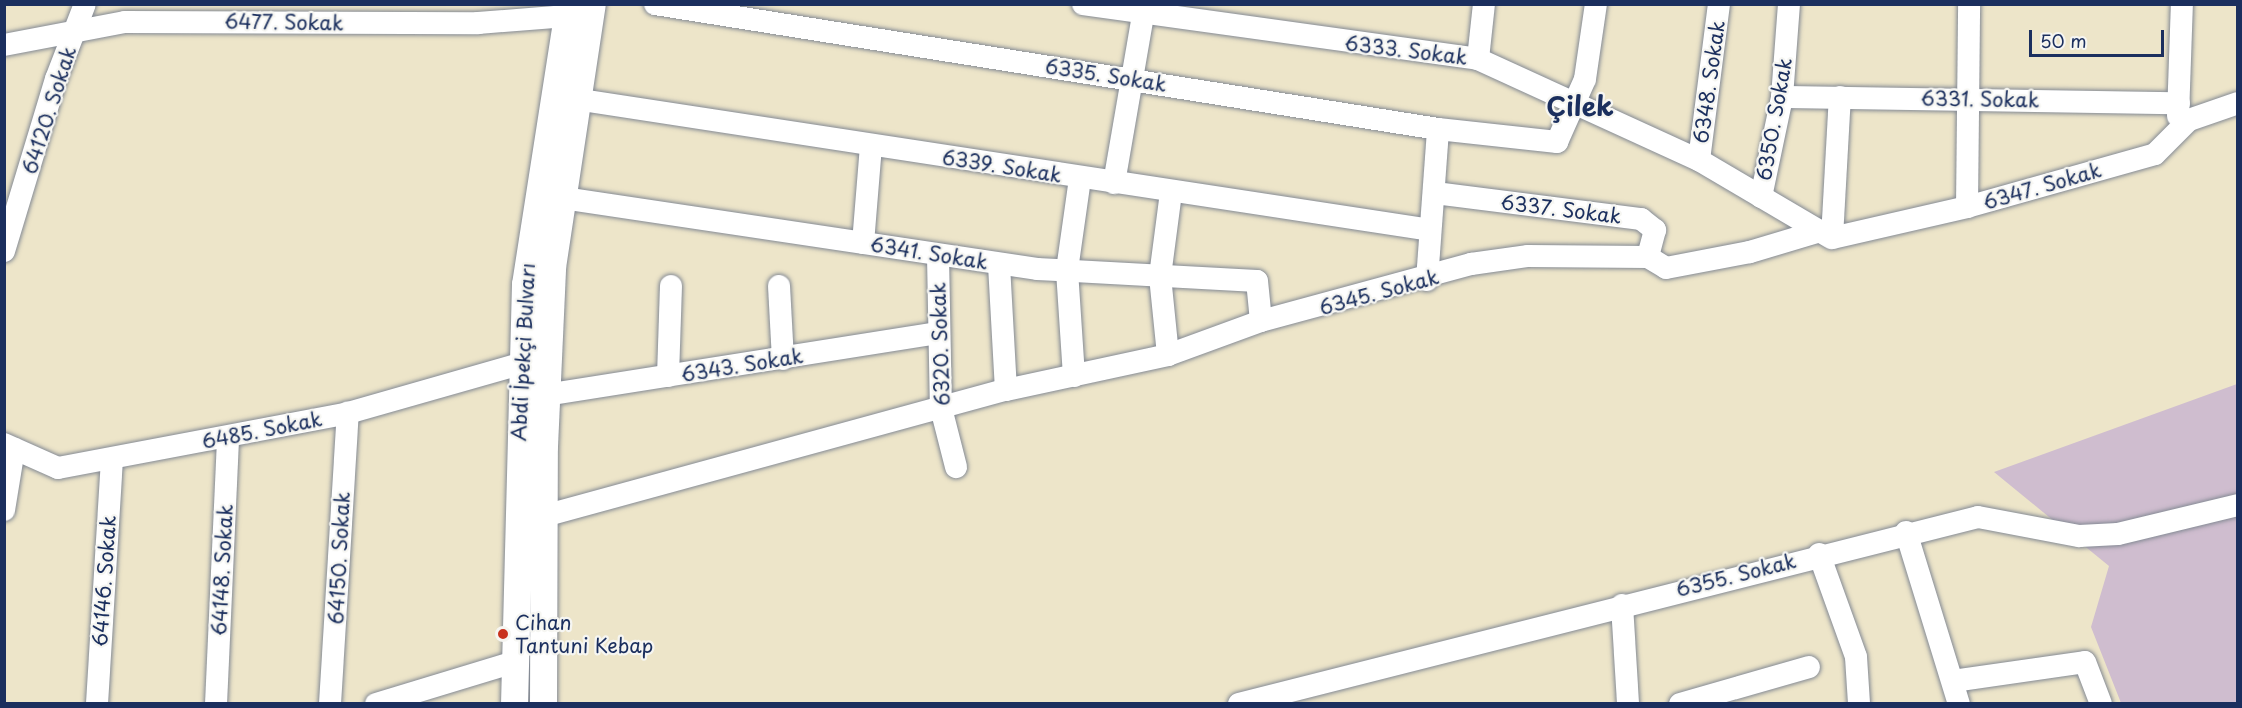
<!DOCTYPE html>
<meta charset="utf-8">
<style>
body{margin:0}
#map{position:relative;width:2242px;height:708px;overflow:hidden;background:#ede5c9;font-family:"Playpen Sans",sans-serif}
div>[style]{position:absolute}
[style*='--x']{left:calc(var(--x)*1px);top:calc(var(--y)*1px);width:calc(var(--w)*1px);rotate:calc(var(--a)*1deg)}
.industrial>*{inset:0;background:#cfbdcf}
.roads{filter:drop-shadow(0 0 2px #848a94) drop-shadow(0 0 2px #848a94)}
.minor>*{height:22px;margin:-11px;padding:0 11px;transform-origin:11px;border-radius:11px;background:#fff}
.tertiary>*{height:27px;margin:-13.5px;padding:0 13.5px;transform-origin:13.5px;border-radius:13.5px;background:#fff}
.dots>*{width:16px;height:16px;translate:-50% -50%;box-sizing:border-box;border:3px solid #f6f6f2;border-radius:50%}
span{translate:-50% -50%;white-space:nowrap;text-align:center;line-height:1.15;-webkit-text-stroke:4.5px #f6f6f2;paint-order:stroke}
.street-label{font-size:20px;color:#1b2f5e}
.poi-label{font-size:20px;color:#1b2f5e}
.left{translate:0 -50%;text-align:left}
.district-label{font-size:26px;color:#1b2f5e;font-weight:700}
.frame{position:absolute;inset:0;border:6px solid #1b2f5e;pointer-events:none}
.scale{position:absolute;left:2029px;top:30px;width:135px;height:27px;box-sizing:border-box;border:3px solid #1b2f5e;border-top:0;padding-left:8px;font-size:18px;line-height:21px;white-space:nowrap;color:#1b2f5e;-webkit-text-stroke:4px #f6f6f2;paint-order:stroke}
</style>
<div id="map">
<div class="industrial">
<i style="clip-path:polygon(2237px 384px,2237px 703px,2121px 703px,2091px 627px,2109px 566px,1994px 472px)"></i>
</div>
<div class="roads">
<div class="minor">
<i style="--x:655;--y:4;--w:793;--a:9.07"></i>
<i style="--x:1438;--y:129;--w:120;--a:6.2"></i>
<i style="--x:1557;--y:142;--w:69;--a:-66"></i>
<i style="--x:1585;--y:79;--w:76;--a:-81.7"></i>
<i style="--x:1083;--y:4;--w:399;--a:7.9"></i>
<i style="--x:1478;--y:59;--w:243;--a:24.6"></i>
<i style="--x:1699;--y:160;--w:150;--a:30.5"></i>
<i style="--x:4;--y:45;--w:123;--a:-10.8"></i>
<i style="--x:125;--y:22;--w:353;--a:0.2"></i>
<i style="--x:478;--y:23;--w:89;--a:-4.5"></i>
<i style="--x:1478;--y:59;--w:55;--a:-83.8"></i>
<i style="--x:1782;--y:97;--w:397;--a:0.9"></i>
<i style="--x:575;--y:99;--w:865;--a:8.71"></i>
<i style="--x:2178;--y:116;--w:112;--a:-88"></i>
<i style="--x:1699;--y:160;--w:157;--a:-82.7"></i>
<i style="--x:1114;--y:183;--w:182;--a:-80.2"></i>
<i style="--x:1435;--y:193;--w:208;--a:7.2"></i>
<i style="--x:1641;--y:219;--w:18;--a:38"></i>
<i style="--x:1655;--y:230;--w:28;--a:105"></i>
<i style="--x:1761;--y:197;--w:102;--a:-78.1"></i>
<i style="--x:1782;--y:97;--w:93;--a:-85.7"></i>
<i style="--x:563;--y:198;--w:479;--a:8.5"></i>
<i style="--x:1037;--y:269;--w:220;--a:3.1"></i>
<i style="--x:1257;--y:281;--w:40;--a:84.3"></i>
<i style="--x:1967;--y:207;--w:203;--a:-89.4"></i>
<i style="--x:1832;--y:238;--w:139;--a:-12.9"></i>
<i style="--x:1967;--y:207;--w:195;--a:-15.7"></i>
<i style="--x:2155;--y:154;--w:48;--a:-45"></i>
<i style="--x:2189;--y:120;--w:52;--a:-19.1"></i>
<i style="--x:1832;--y:238;--w:141;--a:-86.8"></i>
<i style="--x:863;--y:243;--w:98;--a:-85.3"></i>
<i style="--x:4;--y:251;--w:180;--a:-73.2"></i>
<i style="--x:56;--y:79;--w:80;--a:-68.9"></i>
<i style="--x:938;--y:256;--w:152;--a:88.9"></i>
<i style="--x:941;--y:408;--w:61;--a:75.7"></i>
<i style="--x:999;--y:265;--w:125;--a:86.8"></i>
<i style="--x:1427;--y:280;--w:151;--a:-85.8"></i>
<i style="--x:779;--y:286;--w:73;--a:86.9"></i>
<i style="--x:1168;--y:355;--w:79;--a:-95.8"></i>
<i style="--x:1160;--y:276;--w:85;--a:-82.5"></i>
<i style="--x:668;--y:376;--w:90;--a:-88.1"></i>
<i style="--x:1074;--y:376;--w:106;--a:-93.8"></i>
<i style="--x:1067;--y:270;--w:92;--a:-81.9"></i>
<i style="--x:546;--y:395;--w:396;--a:-9"></i>
<i style="--x:4;--y:444;--w:59;--a:24"></i>
<i style="--x:58;--y:468;--w:295;--a:-10.7"></i>
<i style="--x:348;--y:413;--w:179;--a:-15.9"></i>
<i style="--x:4;--y:510;--w:62;--a:-80.7"></i>
<i style="--x:544;--y:516;--w:479;--a:-15.3"></i>
<i style="--x:1006;--y:390;--w:166;--a:-12.2"></i>
<i style="--x:1168;--y:355;--w:99;--a:-20.1"></i>
<i style="--x:1261;--y:321;--w:218;--a:-15.2"></i>
<i style="--x:1471;--y:264;--w:58;--a:-8"></i>
<i style="--x:1528;--y:256;--w:120;--a:0.5"></i>
<i style="--x:1648;--y:257;--w:21;--a:31"></i>
<i style="--x:1666;--y:268;--w:86;--a:-10.8"></i>
<i style="--x:1750;--y:252;--w:73;--a:-16.7"></i>
<i style="--x:1906;--y:532;--w:180;--a:72.9"></i>
<i style="--x:1819;--y:554;--w:109;--a:70.2"></i>
<i style="--x:1856;--y:657;--w:47;--a:86.3"></i>
<i style="--x:1622;--y:605;--w:99;--a:86.5"></i>
<i style="--x:1953;--y:681;--w:133;--a:-8.2"></i>
<i style="--x:2085;--y:662;--w:45;--a:69.1"></i>
<i style="--x:97;--y:704;--w:245;--a:-86.5"></i>
<i style="--x:216;--y:704;--w:267;--a:-87.4"></i>
<i style="--x:330;--y:704;--w:292;--a:-86.5"></i>
<i style="--x:376;--y:704;--w:144;--a:-16.9"></i>
<i style="--x:1239;--y:704;--w:762;--a:-14.2"></i>
<i style="--x:1978;--y:517;--w:103;--a:10.7"></i>
<i style="--x:2079;--y:536;--w:39;--a:-3"></i>
<i style="--x:2118;--y:534;--w:123;--a:-13.6"></i>
<i style="--x:1680;--y:704;--w:134;--a:-16"></i>
</div>
<div class="tertiary">
<i style="--x:514;--y:704;--w:420;--a:-88.5"></i>
<i style="--x:525;--y:284;--w:283;--a:-81.1"></i>
<i style="--x:543;--y:704;--w:258;--a:-89.8"></i>
<i style="--x:544;--y:446;--w:179;--a:-87.4"></i>
<i style="--x:552;--y:267;--w:266;--a:-81.4"></i>
</div>
</div>
<div class="dots">
<i style="left:503px;top:634px;background:#c8321e"></i>
</div>
<div class="street-label">
<span style="left:284px;top:22px;rotate:1deg">6477. Sokak</span>
<span style="left:1406px;top:50px;rotate:7deg">6333. Sokak</span>
<span style="left:1106px;top:75px;rotate:9deg">6335. Sokak</span>
<span style="left:1709px;top:82px;rotate:-82deg">6348. Sokak</span>
<span style="left:1980px;top:99px;rotate:1deg">6331. Sokak</span>
<span style="left:49px;top:110px;rotate:-72deg">64120. Sokak</span>
<span style="left:1774px;top:119px;rotate:-80deg">6350. Sokak</span>
<span style="left:1002px;top:166px;rotate:9deg">6339. Sokak</span>
<span style="left:2042px;top:186px;rotate:-16deg">6347. Sokak</span>
<span style="left:1561px;top:209px;rotate:7deg">6337. Sokak</span>
<span style="left:929px;top:253px;rotate:9deg">6341. Sokak</span>
<span style="left:1379px;top:292px;rotate:-15deg">6345. Sokak</span>
<span style="left:940px;top:344px;rotate:-92deg">6320. Sokak</span>
<span style="left:523px;top:352px;rotate:-87deg">Abdi İpekçi Bulvarı</span>
<span style="left:742px;top:365px;rotate:-9deg">6343. Sokak</span>
<span style="left:262px;top:430px;rotate:-11deg">6485. Sokak</span>
<span style="left:339px;top:558px;rotate:-87deg">64150. Sokak</span>
<span style="left:222px;top:570px;rotate:-87deg">64148. Sokak</span>
<span style="left:1736px;top:575px;rotate:-14deg">6355. Sokak</span>
<span style="left:104px;top:581px;rotate:-86deg">64146. Sokak</span>
</div>
<div class="poi-label">
<span class="left" style="left:515px;top:634px">Cihan<br>Tantuni Kebap</span>
</div>
<div class="district-label">
<span style="left:1580px;top:106px">Çilek</span>
</div>
<div class="frame"></div>
<div class="scale">50 m</div>
</div>
